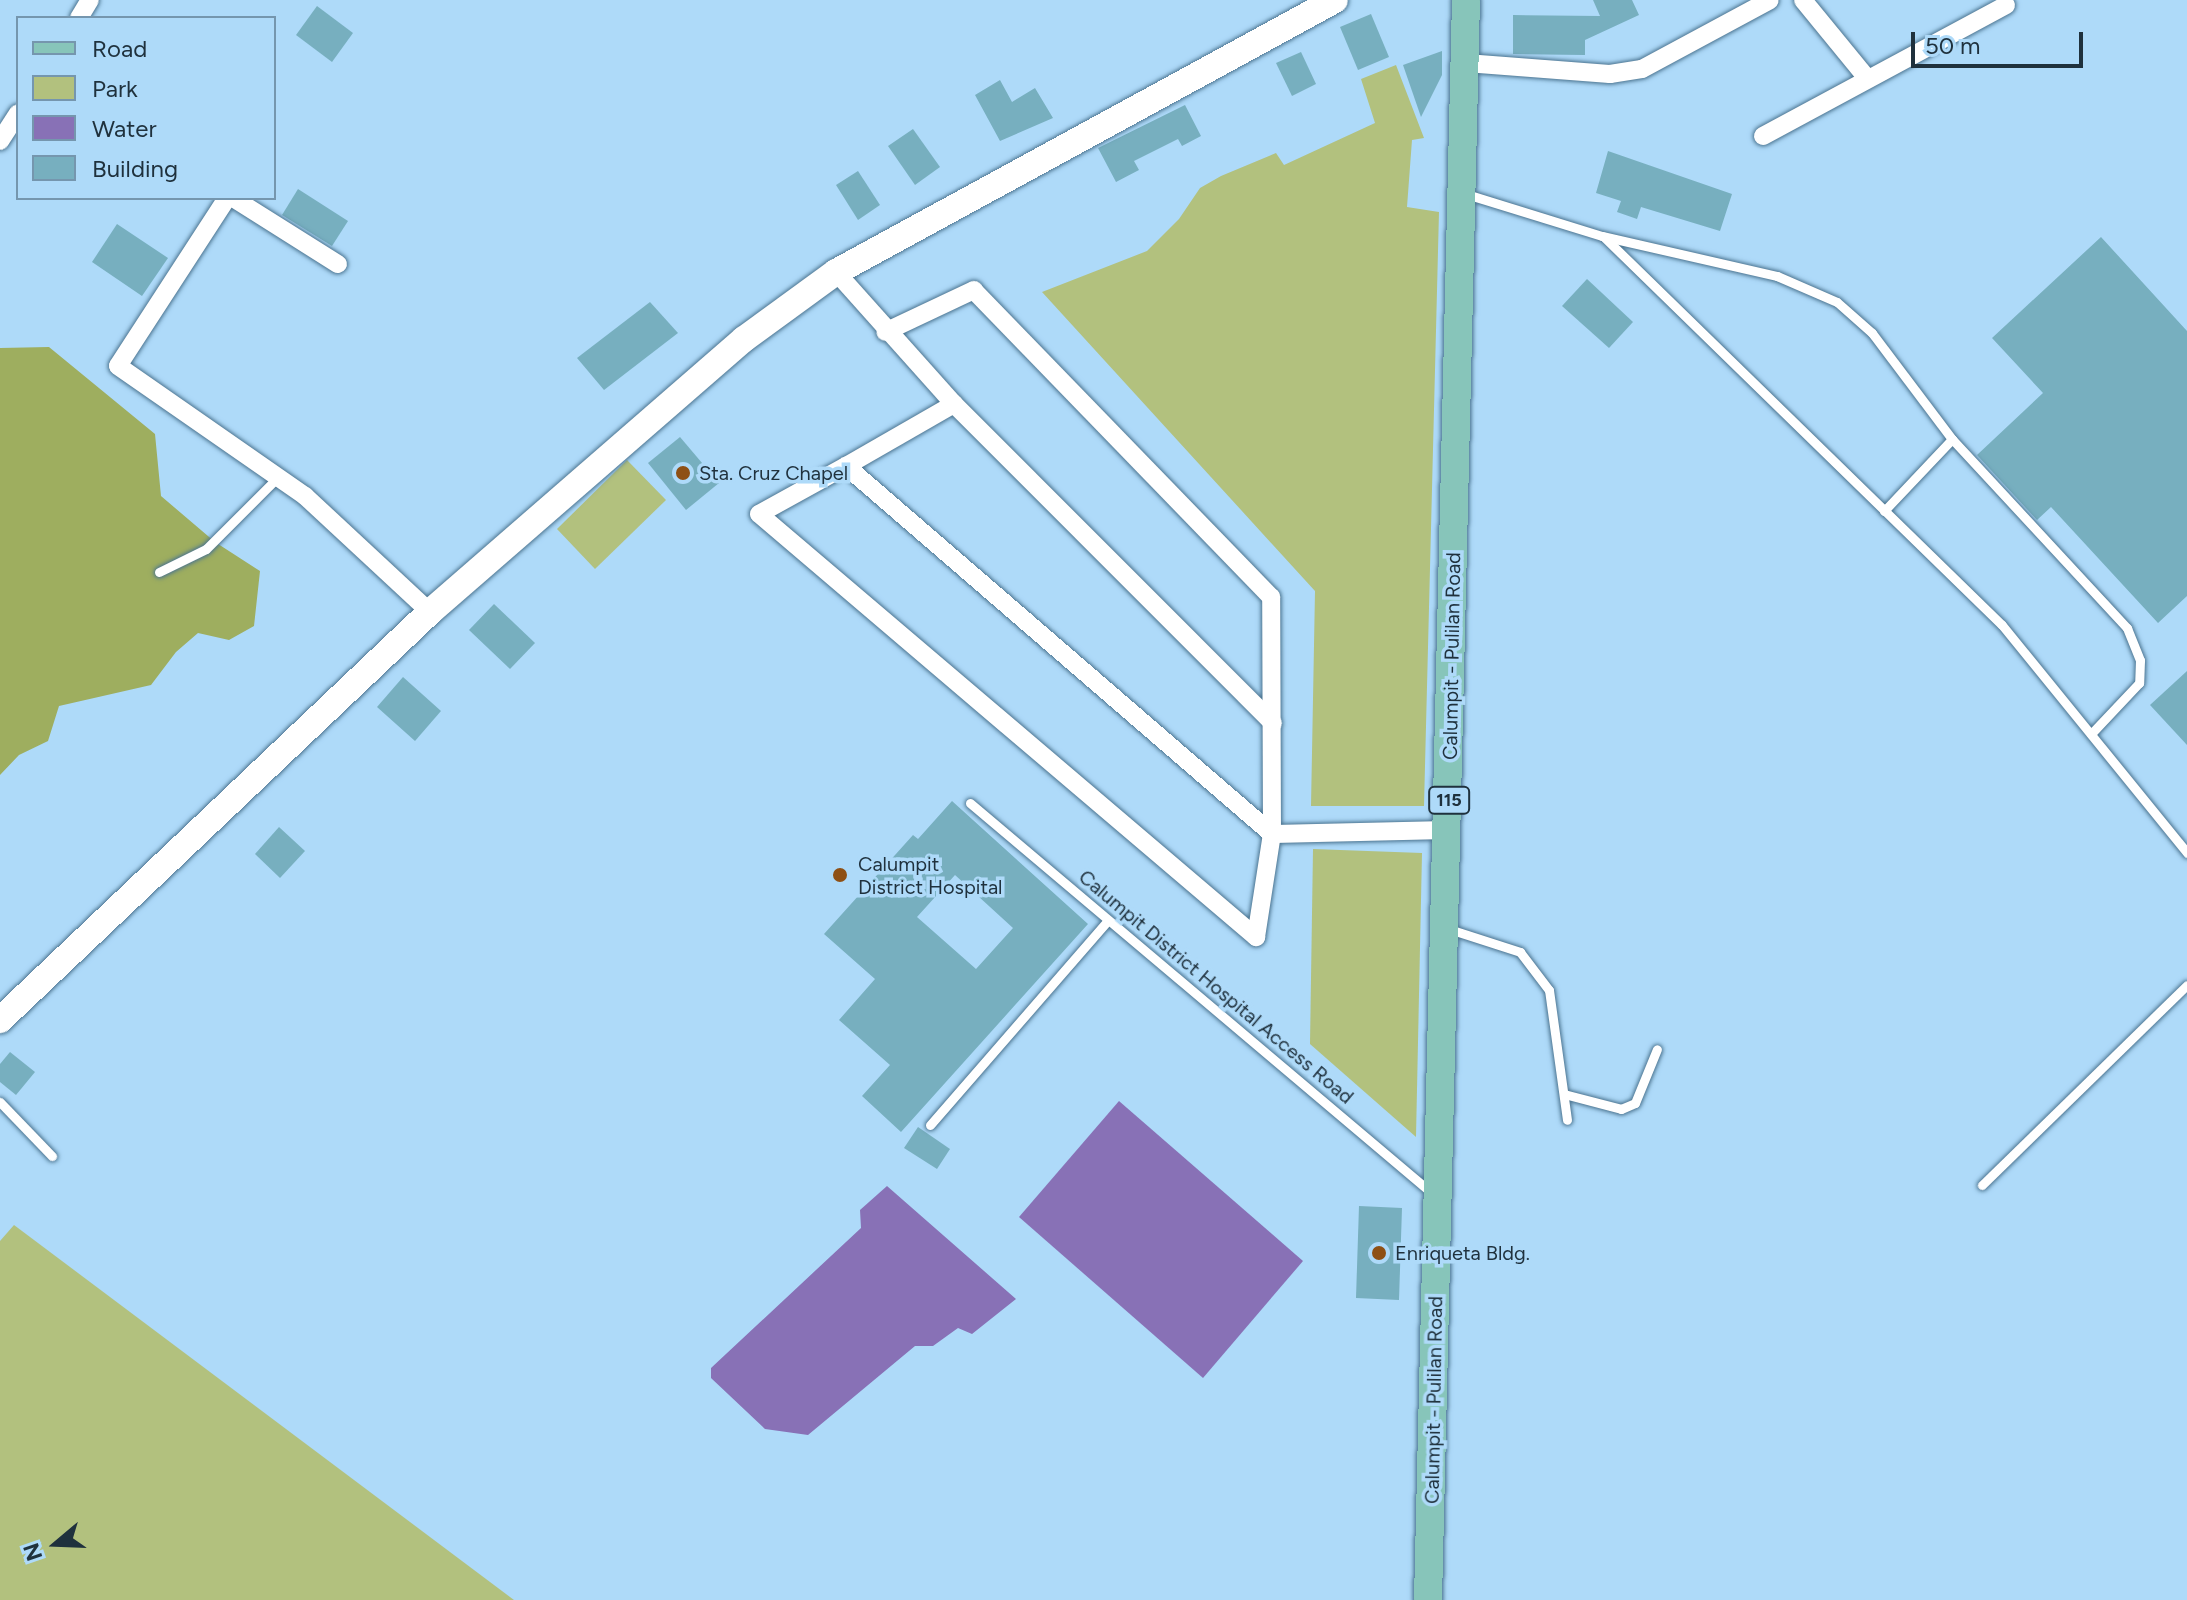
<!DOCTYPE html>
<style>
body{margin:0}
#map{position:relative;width:2187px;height:1600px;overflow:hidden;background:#aedaf9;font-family:Figtree,sans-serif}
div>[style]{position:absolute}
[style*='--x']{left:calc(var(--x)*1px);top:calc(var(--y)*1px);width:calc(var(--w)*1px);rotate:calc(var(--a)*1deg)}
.green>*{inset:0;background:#b2c17e}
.forest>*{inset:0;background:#9eae5f}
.water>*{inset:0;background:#8871b6}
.building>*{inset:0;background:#77afbf}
.roads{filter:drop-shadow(0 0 2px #4b7490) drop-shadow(0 0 2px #4b7490)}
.lane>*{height:9px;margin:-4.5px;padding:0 4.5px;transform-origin:4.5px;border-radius:4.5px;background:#fff}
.street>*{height:18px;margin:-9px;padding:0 9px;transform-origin:9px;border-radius:9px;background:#fff}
.secondary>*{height:26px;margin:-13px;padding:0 13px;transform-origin:13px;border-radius:13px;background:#fff}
.primary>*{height:28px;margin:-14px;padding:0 14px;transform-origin:14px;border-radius:14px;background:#87c5ba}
.dots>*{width:22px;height:22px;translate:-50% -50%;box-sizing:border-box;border:4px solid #aedaf9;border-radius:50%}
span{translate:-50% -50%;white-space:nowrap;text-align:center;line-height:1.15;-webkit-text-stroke:7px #aedaf9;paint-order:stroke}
.shield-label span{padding:2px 6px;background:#aedaf9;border:2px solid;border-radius:6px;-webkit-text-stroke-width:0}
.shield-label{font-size:18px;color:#1f313d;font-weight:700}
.poi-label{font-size:20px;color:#1f313d}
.left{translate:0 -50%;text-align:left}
.street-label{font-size:20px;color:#1f313d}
.legend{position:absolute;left:16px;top:16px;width:260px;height:184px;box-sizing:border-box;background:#aedaf9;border:2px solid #7596ae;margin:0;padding:10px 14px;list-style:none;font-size:24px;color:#1f313d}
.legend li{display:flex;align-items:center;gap:16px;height:40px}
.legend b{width:40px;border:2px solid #7596ae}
.north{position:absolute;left:16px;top:1504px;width:80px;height:80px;-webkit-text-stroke:6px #aedaf9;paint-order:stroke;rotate:251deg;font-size:22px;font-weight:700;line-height:32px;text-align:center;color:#1f313d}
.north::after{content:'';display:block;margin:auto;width:28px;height:36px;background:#1f313d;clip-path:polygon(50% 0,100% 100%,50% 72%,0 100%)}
.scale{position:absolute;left:1911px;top:32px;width:172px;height:36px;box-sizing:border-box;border:4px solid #1f313d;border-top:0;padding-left:10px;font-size:24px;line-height:28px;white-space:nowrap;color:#1f313d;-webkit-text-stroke:6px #aedaf9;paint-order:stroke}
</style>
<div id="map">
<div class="green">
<i style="clip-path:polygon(1396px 65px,1424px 138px,1412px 140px,1407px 207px,1439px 212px,1424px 806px,1311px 806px,1315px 591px,1042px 292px,1147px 251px,1179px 219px,1200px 188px,1221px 176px,1276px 153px,1284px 165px,1375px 123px,1361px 79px)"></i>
<i style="clip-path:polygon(627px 460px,666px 500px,595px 569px,557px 529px)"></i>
<i style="clip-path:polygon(1313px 849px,1422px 853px,1416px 1137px,1310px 1044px)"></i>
<i style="clip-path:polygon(14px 1225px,514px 1600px,0 1600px,0 1241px)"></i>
</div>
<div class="forest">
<i style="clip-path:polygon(49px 347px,155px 434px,161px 496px,215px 542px,260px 571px,254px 626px,229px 640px,198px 633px,176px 652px,151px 685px,59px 706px,48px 741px,19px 755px,0 775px,0 348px)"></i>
</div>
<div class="water">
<i style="clip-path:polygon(1119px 1101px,1303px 1261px,1203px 1378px,1019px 1217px)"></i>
<i style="clip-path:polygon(887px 1186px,1016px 1299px,972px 1334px,958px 1328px,933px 1346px,915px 1346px,808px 1435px,765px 1429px,711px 1378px,711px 1368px,861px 1228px,860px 1210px)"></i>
</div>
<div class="building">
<i style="clip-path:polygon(1593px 0,1632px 0,1639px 15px,1585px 40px,1585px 55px,1513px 54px,1513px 15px,1600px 16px)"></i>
<i style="clip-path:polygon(317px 6px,353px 33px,332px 62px,296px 35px)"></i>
<i style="clip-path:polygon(1371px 14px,1389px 57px,1358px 70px,1340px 27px)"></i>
<i style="clip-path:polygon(1442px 51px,1442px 75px,1421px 117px,1403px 65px)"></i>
<i style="clip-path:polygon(1301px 52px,1316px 84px,1292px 96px,1276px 63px)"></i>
<i style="clip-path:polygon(1000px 80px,1012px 102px,1035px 88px,1053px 118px,1000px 141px,975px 95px)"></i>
<i style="clip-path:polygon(1185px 105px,1201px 136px,1182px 146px,1178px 139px,1134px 161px,1139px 170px,1116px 182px,1098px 148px)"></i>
<i style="clip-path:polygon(913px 129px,940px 167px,915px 185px,888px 146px)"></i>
<i style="clip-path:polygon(1608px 151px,1732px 194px,1720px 231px,1641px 207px,1637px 219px,1617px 212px,1621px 201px,1596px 193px)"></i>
<i style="clip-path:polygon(858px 171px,880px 205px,858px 220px,836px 185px)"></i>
<i style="clip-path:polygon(298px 189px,348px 221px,332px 246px,282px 215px)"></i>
<i style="clip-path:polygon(117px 224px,168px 258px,142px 296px,92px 262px)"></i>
<i style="clip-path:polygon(2101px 237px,2187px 331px,2187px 596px,2158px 623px,2051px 507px,2037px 520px,1977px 455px,2043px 393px,1992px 338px)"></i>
<i style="clip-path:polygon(1587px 279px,1633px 322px,1609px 348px,1562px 306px)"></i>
<i style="clip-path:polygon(650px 302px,678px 333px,604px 390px,577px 358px)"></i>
<i style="clip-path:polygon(680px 437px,719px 483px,686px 510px,648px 463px)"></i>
<i style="clip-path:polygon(494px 604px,535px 643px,510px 669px,469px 630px)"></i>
<i style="clip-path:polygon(2187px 671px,2187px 745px,2150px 705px)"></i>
<i style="clip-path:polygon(403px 677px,441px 711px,415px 741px,377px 707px)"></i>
<i style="clip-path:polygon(evenodd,952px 801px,1088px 924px,901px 1132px,862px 1096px,890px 1065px,839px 1020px,875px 979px,824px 934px,913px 835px,918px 839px,952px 801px,955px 875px,1013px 928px,976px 969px,917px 917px,955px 875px)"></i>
<i style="clip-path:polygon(279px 827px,305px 851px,280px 878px,255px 854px)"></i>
<i style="clip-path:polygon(10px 1052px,35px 1072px,16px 1095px,0 1082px,0 1064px)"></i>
<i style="clip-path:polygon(918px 1127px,950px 1149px,937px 1169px,904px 1148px)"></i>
<i style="clip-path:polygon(1359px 1206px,1402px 1208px,1399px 1300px,1356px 1298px)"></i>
</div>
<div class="roads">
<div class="lane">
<i style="--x:1466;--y:194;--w:142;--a:17.2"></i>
<i style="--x:1602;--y:236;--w:180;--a:12.9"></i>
<i style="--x:1777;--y:276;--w:65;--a:23.4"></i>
<i style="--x:1837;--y:302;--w:47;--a:41.5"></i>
<i style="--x:1872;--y:333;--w:133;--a:53"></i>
<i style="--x:1952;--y:439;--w:258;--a:47.2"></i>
<i style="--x:2127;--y:628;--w:35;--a:68"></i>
<i style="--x:2140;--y:660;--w:23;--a:92"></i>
<i style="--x:2139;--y:683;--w:70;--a:133.3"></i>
<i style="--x:1605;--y:238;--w:554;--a:44.27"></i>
<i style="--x:2002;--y:625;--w:294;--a:50.9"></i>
<i style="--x:1884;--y:511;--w:99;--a:-46.6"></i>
<i style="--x:159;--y:572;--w:52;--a:-26.1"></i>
<i style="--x:206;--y:549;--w:102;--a:-45"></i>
<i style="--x:970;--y:803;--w:606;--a:40.18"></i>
<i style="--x:1449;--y:929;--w:75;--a:17.9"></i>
<i style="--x:1520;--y:952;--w:48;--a:52.7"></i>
<i style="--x:1549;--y:990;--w:131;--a:82.1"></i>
<i style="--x:1564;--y:1094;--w:59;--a:14.7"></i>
<i style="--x:1621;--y:1109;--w:15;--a:-23"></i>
<i style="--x:1635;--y:1103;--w:58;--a:-67.8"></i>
<i style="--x:0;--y:1102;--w:75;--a:46.1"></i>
<i style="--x:930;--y:1125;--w:271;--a:-49"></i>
<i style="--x:1982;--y:1185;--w:286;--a:-44.3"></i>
</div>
<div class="street">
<i style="--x:1803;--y:0;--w:99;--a:50.7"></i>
<i style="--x:79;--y:18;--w:21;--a:-59"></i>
<i style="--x:1466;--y:63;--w:144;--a:4.4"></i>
<i style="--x:1610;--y:74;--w:32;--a:-9"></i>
<i style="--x:1642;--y:69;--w:145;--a:-28.3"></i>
<i style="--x:1763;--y:136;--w:276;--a:-28.3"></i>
<i style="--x:0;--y:141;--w:33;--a:-57"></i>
<i style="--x:227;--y:198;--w:200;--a:123"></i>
<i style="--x:118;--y:366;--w:228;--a:34.8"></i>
<i style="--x:305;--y:496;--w:171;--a:42.9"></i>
<i style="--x:233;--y:198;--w:124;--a:32.2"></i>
<i style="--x:836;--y:272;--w:177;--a:48.2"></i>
<i style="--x:954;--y:404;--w:451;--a:45"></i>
<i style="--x:954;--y:404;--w:125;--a:150.1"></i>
<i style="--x:846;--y:466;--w:563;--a:40.82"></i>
<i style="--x:1272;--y:834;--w:176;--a:-1.3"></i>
<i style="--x:846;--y:466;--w:99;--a:151.1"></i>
<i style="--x:759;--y:514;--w:653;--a:40.4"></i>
<i style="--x:1256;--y:937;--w:104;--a:-81.2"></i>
<i style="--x:1272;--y:834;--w:237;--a:-90.2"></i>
<i style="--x:1271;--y:597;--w:427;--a:-134.1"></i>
<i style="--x:974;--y:290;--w:98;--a:154.7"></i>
</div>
<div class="secondary">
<i style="--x:0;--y:1020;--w:593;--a:-43.5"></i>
<i style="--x:430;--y:612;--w:416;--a:-41"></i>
<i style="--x:744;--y:339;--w:114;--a:-36.1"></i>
<i style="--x:836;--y:272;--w:568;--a:-28.59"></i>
</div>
<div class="primary">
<i style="--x:1428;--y:1600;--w:1600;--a:-88.64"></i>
</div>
</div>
<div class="dots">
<i style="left:683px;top:473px;background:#8e5015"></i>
<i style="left:840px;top:875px;background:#8e5015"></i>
<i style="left:1379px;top:1253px;background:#8e5015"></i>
</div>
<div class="shield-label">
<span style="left:1449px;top:800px">115</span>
</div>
<div class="poi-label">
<span class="left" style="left:699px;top:473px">Sta. Cruz Chapel</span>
<span class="left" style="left:858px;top:876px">Calumpit<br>District Hospital</span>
<span class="left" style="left:1395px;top:1253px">Enriqueta Bldg.</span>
</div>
<div class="street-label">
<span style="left:1452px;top:656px;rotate:-89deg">Calumpit - Pulilan Road</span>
<span style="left:1216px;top:987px;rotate:40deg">Calumpit District Hospital Access Road</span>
<span style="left:1434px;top:1400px;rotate:-89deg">Calumpit - Pulilan Road</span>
</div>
<ul class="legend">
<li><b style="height:10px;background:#87c5ba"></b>Road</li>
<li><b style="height:22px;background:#b2c17e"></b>Park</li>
<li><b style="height:22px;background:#8871b6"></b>Water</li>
<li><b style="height:22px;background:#77afbf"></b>Building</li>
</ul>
<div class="north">N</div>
<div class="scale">50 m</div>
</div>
